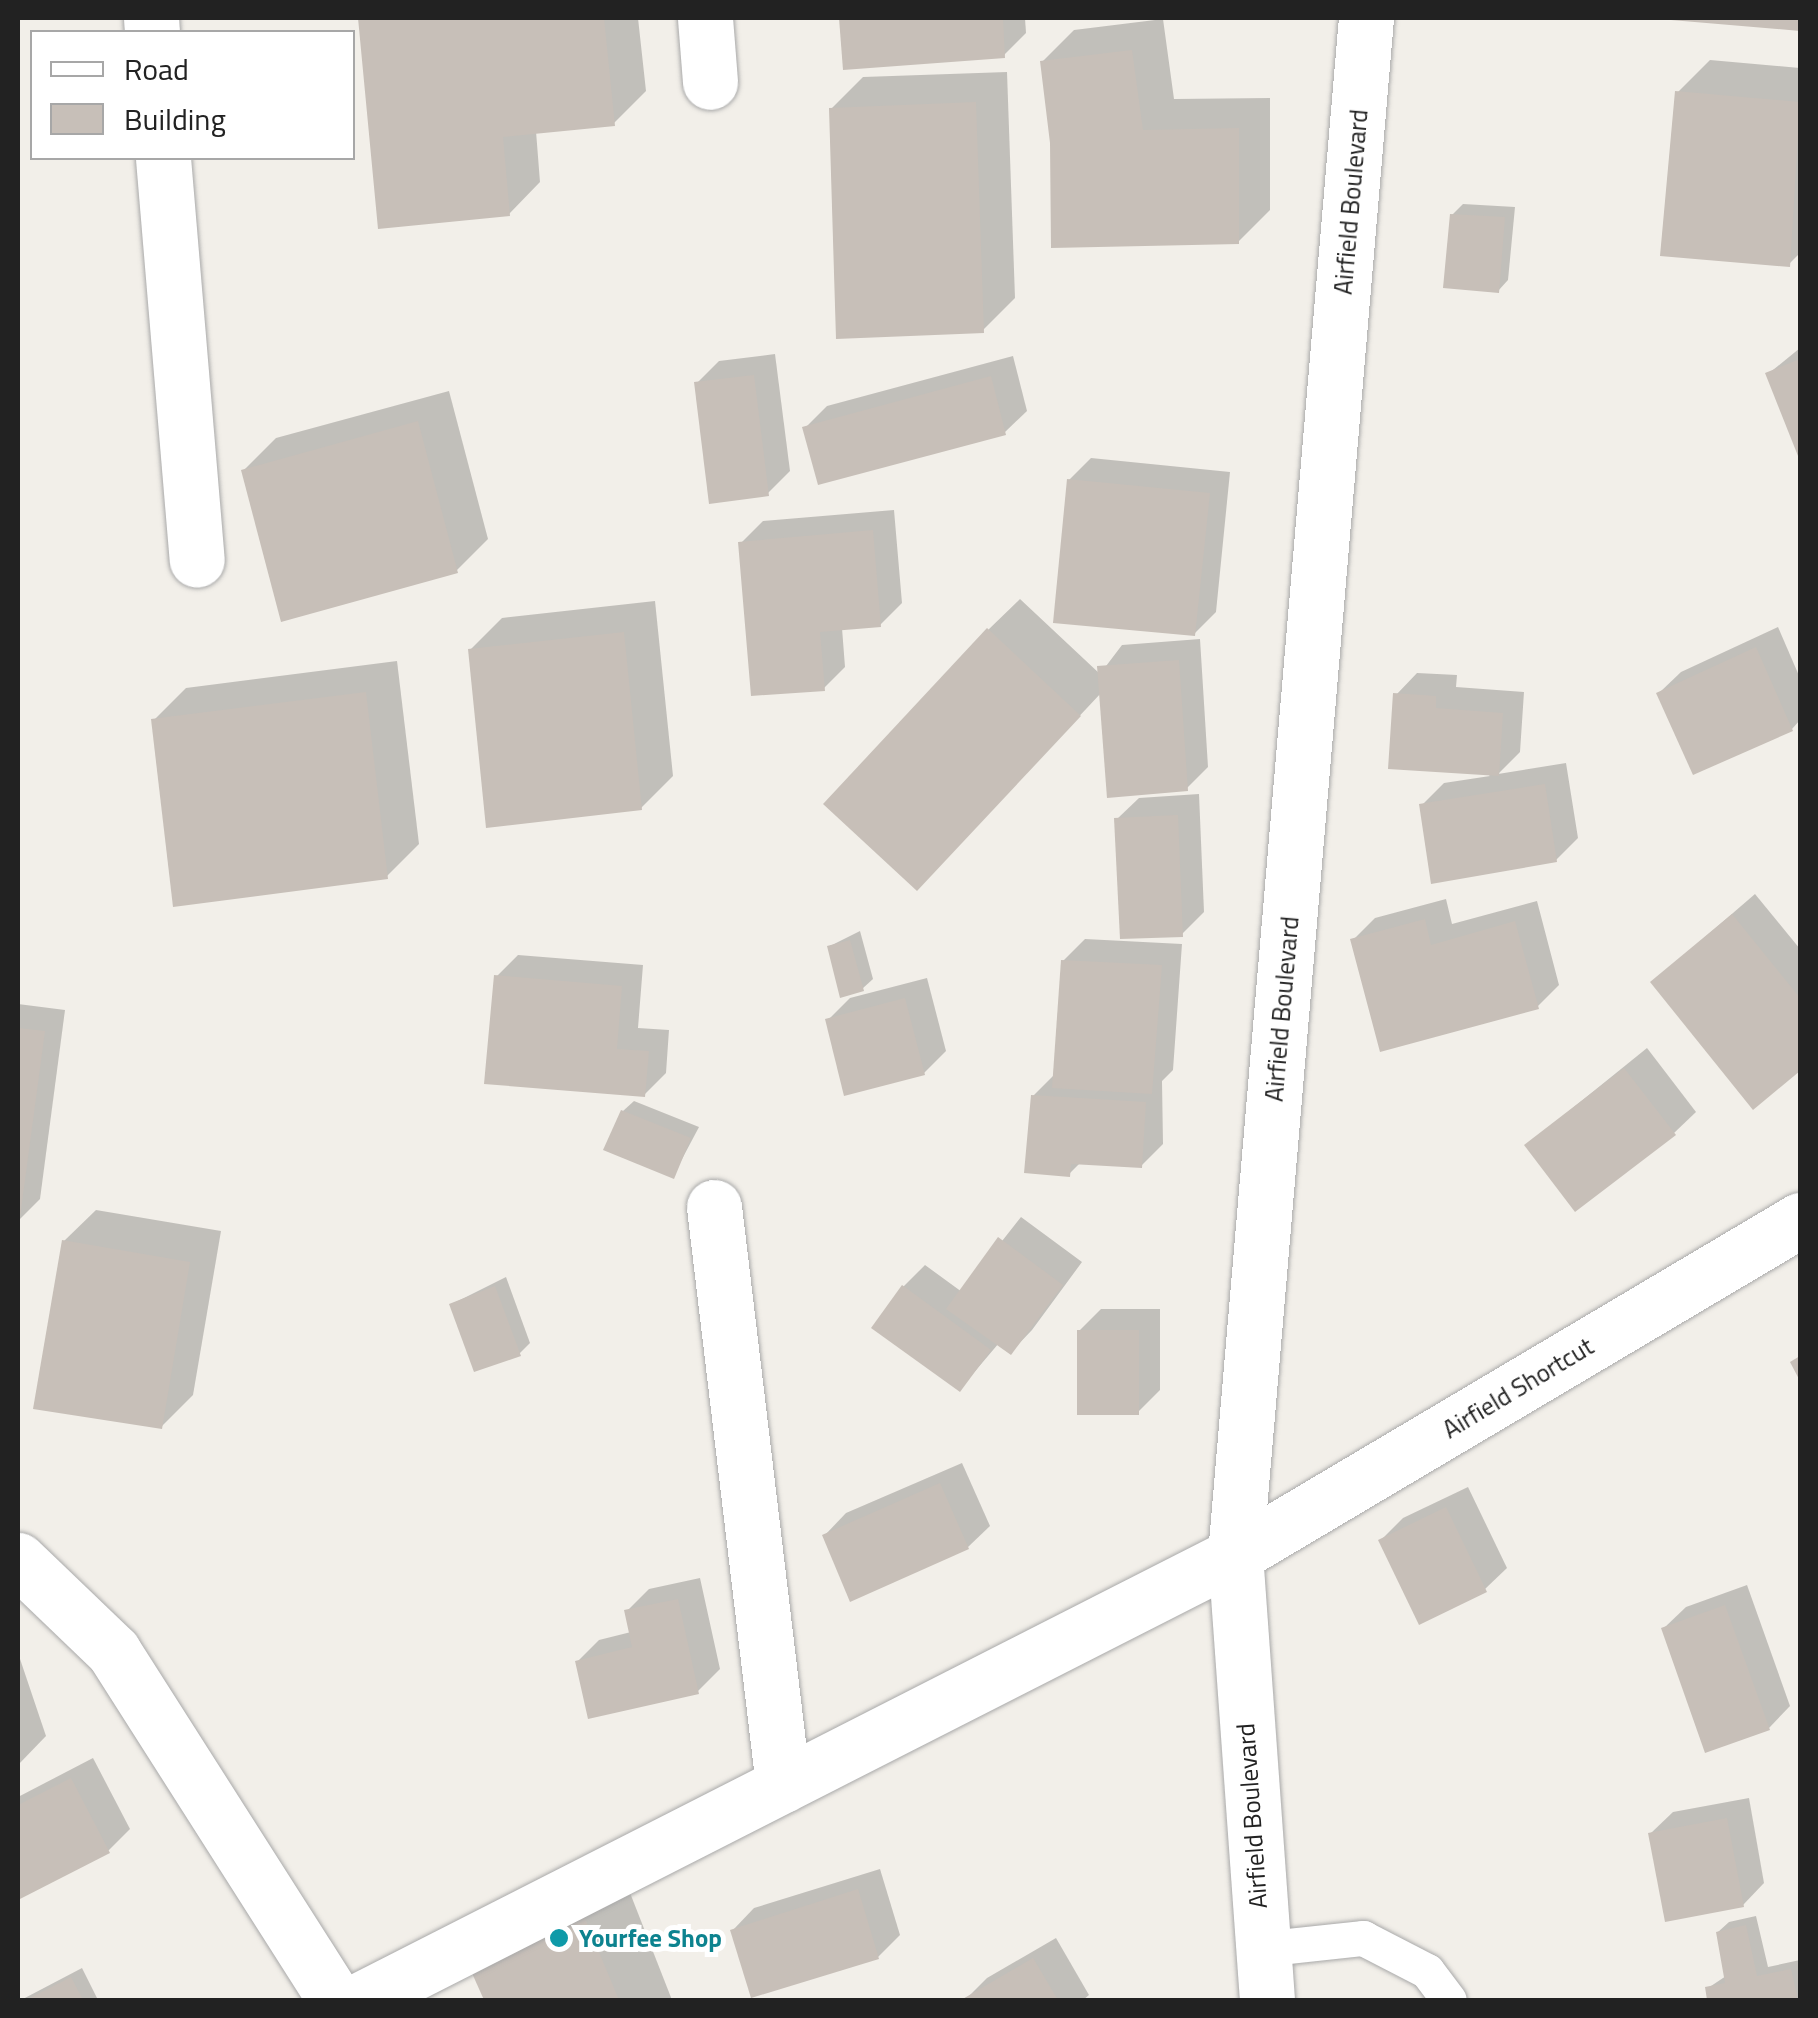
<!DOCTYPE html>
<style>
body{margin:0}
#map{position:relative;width:1818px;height:2018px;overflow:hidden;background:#f2efe9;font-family:"Titillium Web",sans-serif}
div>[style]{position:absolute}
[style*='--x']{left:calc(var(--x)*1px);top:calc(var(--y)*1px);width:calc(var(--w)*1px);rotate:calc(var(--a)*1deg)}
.shadow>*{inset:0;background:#0003}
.building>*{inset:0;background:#c7bfb8}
.roads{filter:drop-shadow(0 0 2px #a9a9a9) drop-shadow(0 0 2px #a9a9a9)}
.service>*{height:35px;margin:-17.5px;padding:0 17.5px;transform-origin:17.5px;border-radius:17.5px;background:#fff}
.minor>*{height:55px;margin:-27.5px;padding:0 27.5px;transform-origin:27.5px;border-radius:27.5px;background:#fff}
.tertiary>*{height:55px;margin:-27.5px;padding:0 27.5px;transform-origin:27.5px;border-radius:27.5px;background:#fff}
.dots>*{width:28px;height:28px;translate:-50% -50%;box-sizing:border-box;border:5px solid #fff;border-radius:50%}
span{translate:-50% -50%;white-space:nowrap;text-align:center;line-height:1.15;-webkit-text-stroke:10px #fff;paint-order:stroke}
.street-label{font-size:25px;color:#222}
.culture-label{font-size:25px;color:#0d838f;font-weight:700}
.left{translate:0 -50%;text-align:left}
.frame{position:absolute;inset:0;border:20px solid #222;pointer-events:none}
.legend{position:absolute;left:30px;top:30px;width:325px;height:130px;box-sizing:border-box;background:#fff;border:2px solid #a7a7a7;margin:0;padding:12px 18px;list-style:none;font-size:30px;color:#222}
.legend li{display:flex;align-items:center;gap:20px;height:50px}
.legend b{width:50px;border:2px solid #a7a7a7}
</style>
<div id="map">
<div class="shadow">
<i style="clip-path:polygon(360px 18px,638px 18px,646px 91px,614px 123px,536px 131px,540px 182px,509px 214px,380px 227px)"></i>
<i style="clip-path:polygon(842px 18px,1025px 18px,1026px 33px,1004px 55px,845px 67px)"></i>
<i style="clip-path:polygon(1668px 18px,1800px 18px,1800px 28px)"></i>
<i style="clip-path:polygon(1163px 19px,1174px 99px,1270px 98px,1270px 210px,1238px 242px,1053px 143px,1042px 62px,1074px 30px)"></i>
<i style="clip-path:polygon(1710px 60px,1800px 68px,1800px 253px,1789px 264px,1678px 92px)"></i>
<i style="clip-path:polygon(1007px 72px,1015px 298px,983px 330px,831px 109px,863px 77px)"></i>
<i style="clip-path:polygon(1463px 204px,1515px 207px,1508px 280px,1498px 291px,1452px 215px)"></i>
<i style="clip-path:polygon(1800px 348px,1800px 455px,1768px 374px)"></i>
<i style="clip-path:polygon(775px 354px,790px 471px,768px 493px,697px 383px,719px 361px)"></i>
<i style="clip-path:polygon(1013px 356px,1027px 411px,1005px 432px,805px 428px,827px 406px)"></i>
<i style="clip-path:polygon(449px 391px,488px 539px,456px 571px,244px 470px,276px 438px)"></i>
<i style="clip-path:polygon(1091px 458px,1230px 472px,1216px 612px,1194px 634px,1069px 480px)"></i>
<i style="clip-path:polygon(894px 510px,902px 603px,880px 625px,842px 628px,845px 667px,824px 688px,741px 543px,763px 521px)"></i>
<i style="clip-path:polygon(1020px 599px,1100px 674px,1122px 645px,1200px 639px,1208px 767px,1186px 789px,1102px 692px,948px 856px,988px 630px)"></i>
<i style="clip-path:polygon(655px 601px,673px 776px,641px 808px,470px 650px,502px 618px)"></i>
<i style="clip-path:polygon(1778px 627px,1800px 678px,1800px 720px,1792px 729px,1659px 693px,1681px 672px)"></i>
<i style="clip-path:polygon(397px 661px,419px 844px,387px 876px,154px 720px,186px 688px)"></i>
<i style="clip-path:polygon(1417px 673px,1457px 675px,1456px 687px,1524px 692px,1520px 752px,1498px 774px,1566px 763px,1578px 838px,1556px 860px,1422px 805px,1444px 783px,1490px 776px,1396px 695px)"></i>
<i style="clip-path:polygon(1199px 794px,1204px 912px,1182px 934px,1117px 819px,1139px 798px)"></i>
<i style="clip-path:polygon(1755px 894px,1800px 949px,1800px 1067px,1754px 1106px,1653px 982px)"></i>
<i style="clip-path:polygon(1446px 899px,1452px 924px,1537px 901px,1559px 985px,1537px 1007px,1353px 940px,1375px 918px)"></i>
<i style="clip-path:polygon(860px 931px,873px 979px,862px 989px,830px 946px)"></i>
<i style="clip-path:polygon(1085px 939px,1182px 944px,1173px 1070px,1162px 1081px,1163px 1144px,1141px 1166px,1081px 1162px,1069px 1174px,1033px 1096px,1055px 1074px,1063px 961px)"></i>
<i style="clip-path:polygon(518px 955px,643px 965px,638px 1028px,669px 1030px,666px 1073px,644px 1095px,496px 977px)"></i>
<i style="clip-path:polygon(927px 978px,946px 1051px,924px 1073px,828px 1020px,850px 998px)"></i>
<i style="clip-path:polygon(18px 1004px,65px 1010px,40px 1199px,18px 1221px)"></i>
<i style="clip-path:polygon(1647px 1048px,1696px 1112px,1674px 1133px,1527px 1145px)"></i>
<i style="clip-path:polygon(634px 1101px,699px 1127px,673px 1176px,623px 1111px)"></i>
<i style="clip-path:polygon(96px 1210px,221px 1231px,193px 1395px,161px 1427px,64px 1241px)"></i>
<i style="clip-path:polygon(1021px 1217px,1082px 1262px,1032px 1330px,1011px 1352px,999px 1343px,960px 1389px,903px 1287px,925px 1265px,962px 1292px)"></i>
<i style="clip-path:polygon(506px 1277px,530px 1343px,519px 1354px,452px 1304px)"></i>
<i style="clip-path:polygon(1101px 1309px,1160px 1309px,1160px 1390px,1138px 1412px,1079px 1331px)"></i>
<i style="clip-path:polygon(962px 1463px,990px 1526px,968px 1547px,825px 1535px,846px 1513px)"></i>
<i style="clip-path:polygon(1468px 1487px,1507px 1568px,1485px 1589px,1381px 1540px,1403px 1518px)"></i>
<i style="clip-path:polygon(700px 1578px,720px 1669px,698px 1691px,577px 1662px,599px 1640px,631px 1632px,627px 1611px,649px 1589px)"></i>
<i style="clip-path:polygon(1747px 1585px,1790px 1706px,1769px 1728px,1664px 1628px,1686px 1607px)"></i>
<i style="clip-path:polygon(18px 1653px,46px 1736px,18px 1765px)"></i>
<i style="clip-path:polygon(93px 1758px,130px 1829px,108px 1851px,18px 1897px,18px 1797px)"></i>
<i style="clip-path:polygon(1749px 1798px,1764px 1883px,1743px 1905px,1651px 1833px,1673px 1812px)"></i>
<i style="clip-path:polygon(880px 1869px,900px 1935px,878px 1957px,733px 1930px,754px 1908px)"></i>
<i style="clip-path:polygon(623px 1875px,672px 2000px,486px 2000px,470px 1962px)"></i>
<i style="clip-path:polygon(1756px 1916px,1768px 1967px,1800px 1960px,1800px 2000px,1710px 2000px,1708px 1988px,1726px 1976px,1718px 1932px,1729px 1922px)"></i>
<i style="clip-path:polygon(1056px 1938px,1089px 1995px,1083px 2000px,965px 2000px,987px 1978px)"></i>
<i style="clip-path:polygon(82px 1968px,98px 2000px,21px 2000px)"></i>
</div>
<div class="building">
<i style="clip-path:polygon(358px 18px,604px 18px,615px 126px,503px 137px,510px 216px,378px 229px)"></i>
<i style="clip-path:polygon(839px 18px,1003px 18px,1005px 58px,843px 70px)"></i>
<i style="clip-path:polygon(1672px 18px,1800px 18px,1800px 31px,1671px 20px)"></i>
<i style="clip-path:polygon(1132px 50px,1143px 130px,1239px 128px,1239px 244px,1051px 248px,1050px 143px,1040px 61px)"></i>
<i style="clip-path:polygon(1675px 91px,1800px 102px,1790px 267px,1660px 256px)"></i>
<i style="clip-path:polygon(976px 102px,984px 333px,836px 339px,829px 108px)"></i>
<i style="clip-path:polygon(1450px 214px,1505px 217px,1499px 293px,1443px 288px)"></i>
<i style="clip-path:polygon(1800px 359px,1800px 461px,1765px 373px)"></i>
<i style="clip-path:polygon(754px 375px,769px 496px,709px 504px,694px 382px)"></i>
<i style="clip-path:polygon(991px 376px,1006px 435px,818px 485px,802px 427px)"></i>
<i style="clip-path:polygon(418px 421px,458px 573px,281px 622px,241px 470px)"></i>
<i style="clip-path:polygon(1067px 479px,1210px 493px,1195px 636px,1053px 623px)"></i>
<i style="clip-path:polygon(873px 530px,881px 627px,820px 632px,825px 691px,751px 696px,738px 542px)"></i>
<i style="clip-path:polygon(987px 628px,1081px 716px,917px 891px,823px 804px)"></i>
<i style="clip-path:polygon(624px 632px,642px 810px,486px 828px,468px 649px)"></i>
<i style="clip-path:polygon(1756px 647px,1793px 731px,1693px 775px,1656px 693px)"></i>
<i style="clip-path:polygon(1179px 660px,1188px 791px,1107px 798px,1097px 666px)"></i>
<i style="clip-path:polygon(366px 692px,388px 879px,173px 907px,151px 719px)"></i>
<i style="clip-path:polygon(1393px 693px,1436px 696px,1436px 708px,1503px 713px,1499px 776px,1388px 769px)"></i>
<i style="clip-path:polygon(1545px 784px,1557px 862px,1431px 884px,1419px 804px)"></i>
<i style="clip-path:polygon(1178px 815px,1183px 937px,1120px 939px,1114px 818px)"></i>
<i style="clip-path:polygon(1732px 914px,1800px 998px,1800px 1071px,1753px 1110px,1650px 982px)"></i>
<i style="clip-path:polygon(1425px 919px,1431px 945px,1515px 921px,1539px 1009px,1380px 1052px,1350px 939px)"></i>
<i style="clip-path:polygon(850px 940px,864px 991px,840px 998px,827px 946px)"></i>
<i style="clip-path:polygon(1061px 960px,1162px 965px,1152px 1094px,1052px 1088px)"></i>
<i style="clip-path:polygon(494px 975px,622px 986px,617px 1049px,649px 1051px,645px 1097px,484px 1084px)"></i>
<i style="clip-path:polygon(905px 998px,925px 1075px,844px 1096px,825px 1019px)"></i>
<i style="clip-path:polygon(18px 1028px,45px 1031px,20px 1217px,18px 1216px)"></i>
<i style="clip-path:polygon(1624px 1068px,1676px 1135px,1575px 1212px,1524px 1145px)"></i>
<i style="clip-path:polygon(1031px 1095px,1146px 1102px,1142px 1168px,1071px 1164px,1070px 1177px,1024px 1173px)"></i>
<i style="clip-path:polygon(621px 1110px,691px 1138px,674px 1179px,603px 1150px)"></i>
<i style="clip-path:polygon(998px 1237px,1063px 1285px,1011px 1355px,946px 1309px)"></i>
<i style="clip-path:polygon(62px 1240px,190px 1262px,162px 1429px,33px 1409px)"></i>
<i style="clip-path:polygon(902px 1285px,991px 1350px,960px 1392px,871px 1328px)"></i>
<i style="clip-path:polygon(495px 1286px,521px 1356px,474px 1372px,449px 1304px)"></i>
<i style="clip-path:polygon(1077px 1330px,1139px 1330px,1139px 1415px,1077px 1415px)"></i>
<i style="clip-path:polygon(1800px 1356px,1800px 1381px,1790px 1362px)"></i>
<i style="clip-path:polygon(940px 1483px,969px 1549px,850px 1602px,822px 1535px)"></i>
<i style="clip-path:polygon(1446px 1507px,1487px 1592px,1419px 1625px,1378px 1540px)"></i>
<i style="clip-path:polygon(678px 1599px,699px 1694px,588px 1719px,575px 1661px,632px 1647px,624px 1610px)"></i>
<i style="clip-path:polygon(1725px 1605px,1770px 1730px,1705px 1753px,1661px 1628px)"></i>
<i style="clip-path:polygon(71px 1778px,110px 1853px,18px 1900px,18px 1805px)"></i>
<i style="clip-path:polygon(1727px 1818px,1744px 1907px,1665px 1922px,1648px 1833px)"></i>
<i style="clip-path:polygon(858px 1889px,879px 1959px,751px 1998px,730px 1930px)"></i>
<i style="clip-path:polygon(583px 1914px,619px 2000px,484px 2000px,467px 1962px)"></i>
<i style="clip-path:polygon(1746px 1925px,1757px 1976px,1791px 1969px,1798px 2000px,1707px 2000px,1705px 1987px,1725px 1983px,1716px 1932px)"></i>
<i style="clip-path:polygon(1033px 1958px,1058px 2000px,961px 2000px)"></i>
<i style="clip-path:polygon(71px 1977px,83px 2000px,26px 2000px)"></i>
</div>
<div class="roads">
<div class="service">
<i style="--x:1260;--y:1949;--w:104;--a:-6.1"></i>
<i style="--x:1363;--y:1938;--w:72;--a:27.3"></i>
<i style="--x:1427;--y:1971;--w:36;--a:53"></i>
</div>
<div class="minor">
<i style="--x:151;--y:18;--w:14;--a:86"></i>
<i style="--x:705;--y:18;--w:64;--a:85.5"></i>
<i style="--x:163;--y:158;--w:403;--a:85.2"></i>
<i style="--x:714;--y:1207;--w:582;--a:83.19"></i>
<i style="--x:18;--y:1560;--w:132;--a:43.8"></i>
<i style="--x:113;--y:1651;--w:414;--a:57.5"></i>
<i style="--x:360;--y:2000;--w:982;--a:-26.96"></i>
</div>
<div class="tertiary">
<i style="--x:1235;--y:1555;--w:657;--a:-30.66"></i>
<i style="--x:1267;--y:2000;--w:446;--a:-94.1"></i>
<i style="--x:1235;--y:1555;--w:1543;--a:-85.13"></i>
</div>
</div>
<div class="dots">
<i style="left:559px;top:1938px;background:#0f9aa8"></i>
</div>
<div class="street-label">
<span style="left:1351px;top:202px;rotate:-85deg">Airfield Boulevard</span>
<span style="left:1282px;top:1009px;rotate:-85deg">Airfield Boulevard</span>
<span style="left:1518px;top:1388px;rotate:-31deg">Airfield Shortcut</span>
<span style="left:1252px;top:1816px;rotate:-94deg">Airfield Boulevard</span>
</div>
<div class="culture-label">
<span class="left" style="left:579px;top:1938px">Yourfee Shop</span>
</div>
<div class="frame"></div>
<ul class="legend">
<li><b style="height:12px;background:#fff"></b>Road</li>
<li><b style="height:28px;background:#c7bfb8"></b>Building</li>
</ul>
</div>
